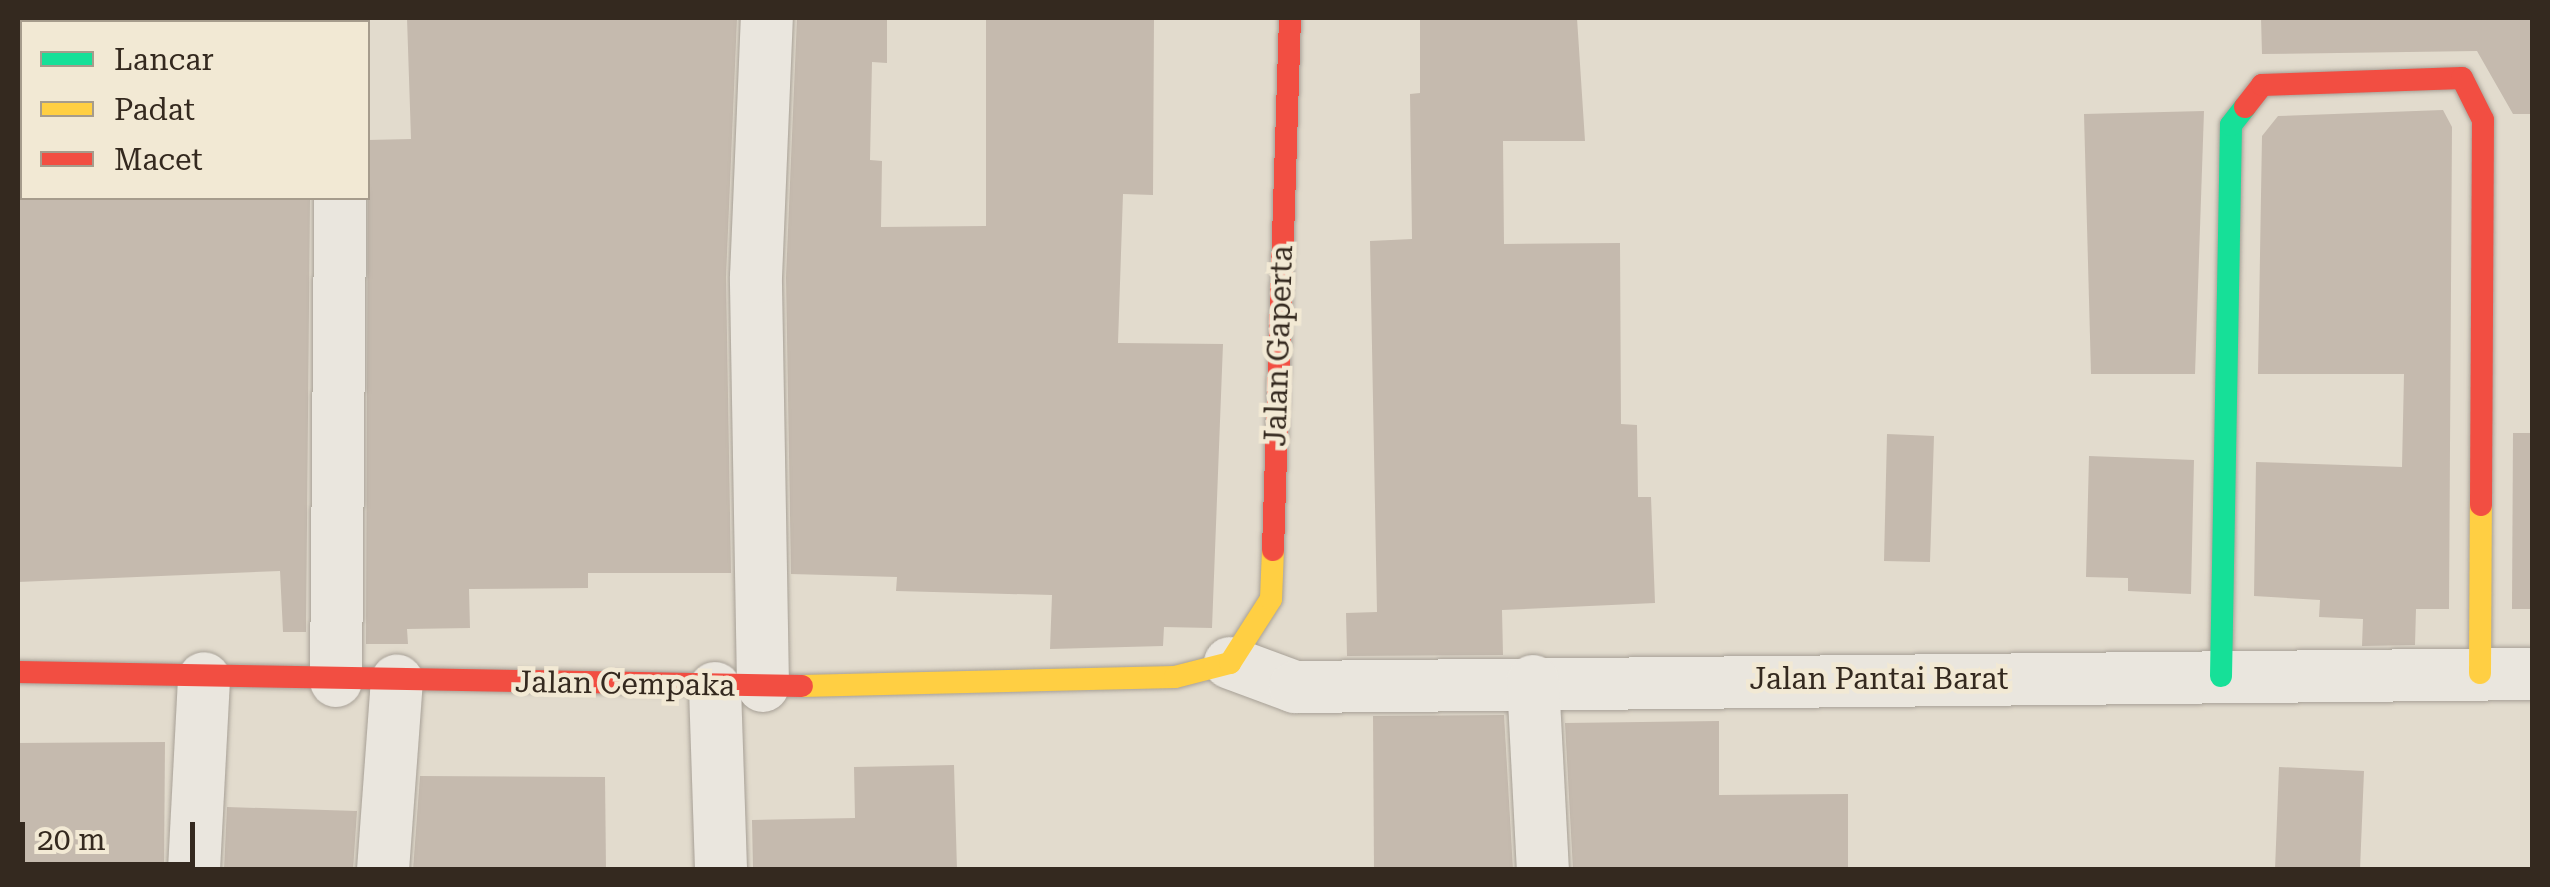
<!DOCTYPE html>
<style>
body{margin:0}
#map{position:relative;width:2550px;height:887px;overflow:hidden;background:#e2dbcd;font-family:"Roboto Serif",serif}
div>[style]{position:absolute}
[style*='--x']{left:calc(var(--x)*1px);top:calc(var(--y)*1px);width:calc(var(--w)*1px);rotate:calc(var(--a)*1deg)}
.building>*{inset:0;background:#c5baae}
.roads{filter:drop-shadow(0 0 2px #a7a096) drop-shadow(0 0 2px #a7a096)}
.street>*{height:52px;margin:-26px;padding:0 26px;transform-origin:26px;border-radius:26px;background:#eae6de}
.fast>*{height:22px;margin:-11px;padding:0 11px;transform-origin:11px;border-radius:11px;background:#16e098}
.slow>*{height:22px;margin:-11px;padding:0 11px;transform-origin:11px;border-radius:11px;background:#ffcf43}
.jam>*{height:22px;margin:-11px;padding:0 11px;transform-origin:11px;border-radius:11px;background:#f24e42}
span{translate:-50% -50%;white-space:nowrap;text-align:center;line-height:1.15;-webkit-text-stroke:9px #f2e9d4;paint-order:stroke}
.street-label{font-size:30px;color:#34291f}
.frame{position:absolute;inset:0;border:20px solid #34291f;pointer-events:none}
.legend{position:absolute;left:20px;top:20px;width:350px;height:180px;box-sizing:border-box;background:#f2e9d4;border:2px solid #a69c8c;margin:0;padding:12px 18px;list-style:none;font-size:30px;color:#34291f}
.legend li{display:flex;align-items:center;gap:20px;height:50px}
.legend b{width:50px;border:2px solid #a69c8c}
.scale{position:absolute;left:20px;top:822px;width:175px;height:45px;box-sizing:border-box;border:5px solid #34291f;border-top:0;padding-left:12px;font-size:30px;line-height:35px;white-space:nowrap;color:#34291f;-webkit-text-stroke:8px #f2e9d4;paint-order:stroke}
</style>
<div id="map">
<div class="building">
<i style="clip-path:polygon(407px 18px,737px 18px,726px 277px,731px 573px,588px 573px,588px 588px,469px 589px,470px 628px,407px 629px,408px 644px,366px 644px,368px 140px,411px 139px)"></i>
<i style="clip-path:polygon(797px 18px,887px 18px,887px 63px,872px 62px,870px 160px,882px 161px,881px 227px,986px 226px,986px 18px,1154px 18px,1153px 195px,1123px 194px,1118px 343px,1223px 344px,1212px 628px,1164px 627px,1163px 646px,1050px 649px,1052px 595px,896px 591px,897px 577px,791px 574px,786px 277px)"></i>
<i style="clip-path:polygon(1420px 18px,1577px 18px,1585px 141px,1503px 141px,1504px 244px,1620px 243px,1621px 424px,1637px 425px,1638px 497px,1651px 497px,1655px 603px,1502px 610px,1503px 655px,1347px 656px,1346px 613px,1377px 612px,1370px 241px,1412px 239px,1410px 94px,1420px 93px)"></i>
<i style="clip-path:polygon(2261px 18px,2532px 18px,2532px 114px,2513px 114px,2477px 51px,2262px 54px)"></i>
<i style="clip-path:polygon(2443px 110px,2452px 127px,2449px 609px,2416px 609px,2415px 645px,2362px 646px,2363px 619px,2319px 617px,2320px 600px,2254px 596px,2256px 462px,2402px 467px,2404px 374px,2258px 374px,2262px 136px,2278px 116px)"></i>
<i style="clip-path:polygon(2204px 111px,2195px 374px,2091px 374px,2084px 114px)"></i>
<i style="clip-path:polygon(18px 198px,310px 198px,306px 632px,283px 632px,280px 571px,18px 582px)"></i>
<i style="clip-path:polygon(2513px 433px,2532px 433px,2532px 609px,2512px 609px)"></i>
<i style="clip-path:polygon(1887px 434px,1934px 436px,1930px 562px,1884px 561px)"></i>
<i style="clip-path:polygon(2089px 456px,2194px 460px,2191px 594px,2128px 591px,2128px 578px,2086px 577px)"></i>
<i style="clip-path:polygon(1504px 715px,1513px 870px,1374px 870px,1373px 716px)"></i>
<i style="clip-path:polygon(1719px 721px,1719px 795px,1848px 794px,1848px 870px,1573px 870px,1565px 723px)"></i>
<i style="clip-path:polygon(165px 742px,164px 870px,18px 870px,18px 743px)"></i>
<i style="clip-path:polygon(954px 765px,957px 870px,753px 870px,752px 820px,855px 818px,854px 767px)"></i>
<i style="clip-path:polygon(2279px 767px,2364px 771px,2360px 870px,2275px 870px)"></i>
<i style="clip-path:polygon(420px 776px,605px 777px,606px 870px,413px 870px)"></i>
<i style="clip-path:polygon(227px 807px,357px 811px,353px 870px,224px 870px)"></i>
</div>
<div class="roads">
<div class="street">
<i style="--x:18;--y:123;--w:4;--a:0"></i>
<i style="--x:1230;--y:663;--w:69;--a:20.3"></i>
<i style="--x:1295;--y:687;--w:1237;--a:-0.6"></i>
<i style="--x:336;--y:681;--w:483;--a:-89.5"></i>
<i style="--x:1533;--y:681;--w:189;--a:87"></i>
<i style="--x:763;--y:686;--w:409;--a:-91"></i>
<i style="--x:756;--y:277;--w:259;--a:-87.6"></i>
<i style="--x:715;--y:688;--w:182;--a:88.1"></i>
<i style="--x:194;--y:870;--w:192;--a:-87"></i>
<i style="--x:383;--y:870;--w:190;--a:-85.8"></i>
</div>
<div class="fast">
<i style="--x:2221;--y:676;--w:551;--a:-88.96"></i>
<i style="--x:2231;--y:125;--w:23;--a:-52"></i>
</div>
<div class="slow">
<i style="--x:2480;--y:673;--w:168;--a:-89.7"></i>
<i style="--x:802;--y:686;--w:373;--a:-1.4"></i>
<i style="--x:1175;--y:677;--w:57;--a:-14.3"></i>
<i style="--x:1230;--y:663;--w:76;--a:-57.4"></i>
<i style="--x:1271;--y:599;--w:49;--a:-87.7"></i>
</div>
<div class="jam">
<i style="--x:2245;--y:107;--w:28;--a:-52"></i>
<i style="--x:2262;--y:85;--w:200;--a:-2"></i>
<i style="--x:2462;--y:78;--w:47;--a:63.4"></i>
<i style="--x:2483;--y:120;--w:385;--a:90.3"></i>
<i style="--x:1273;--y:550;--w:532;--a:-88.17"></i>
<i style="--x:18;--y:672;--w:784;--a:1.02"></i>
</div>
</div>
<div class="street-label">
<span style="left:1279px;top:346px;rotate:-88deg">Jalan Gaperta</span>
<span style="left:1879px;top:679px">Jalan Pantai Barat</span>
<span style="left:625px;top:684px;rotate:1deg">Jalan Cempaka</span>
</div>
<div class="frame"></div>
<ul class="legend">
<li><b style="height:12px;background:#16e098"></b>Lancar</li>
<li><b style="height:12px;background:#ffcf43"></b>Padat</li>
<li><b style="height:12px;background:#f24e42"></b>Macet</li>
</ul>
<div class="scale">20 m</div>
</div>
